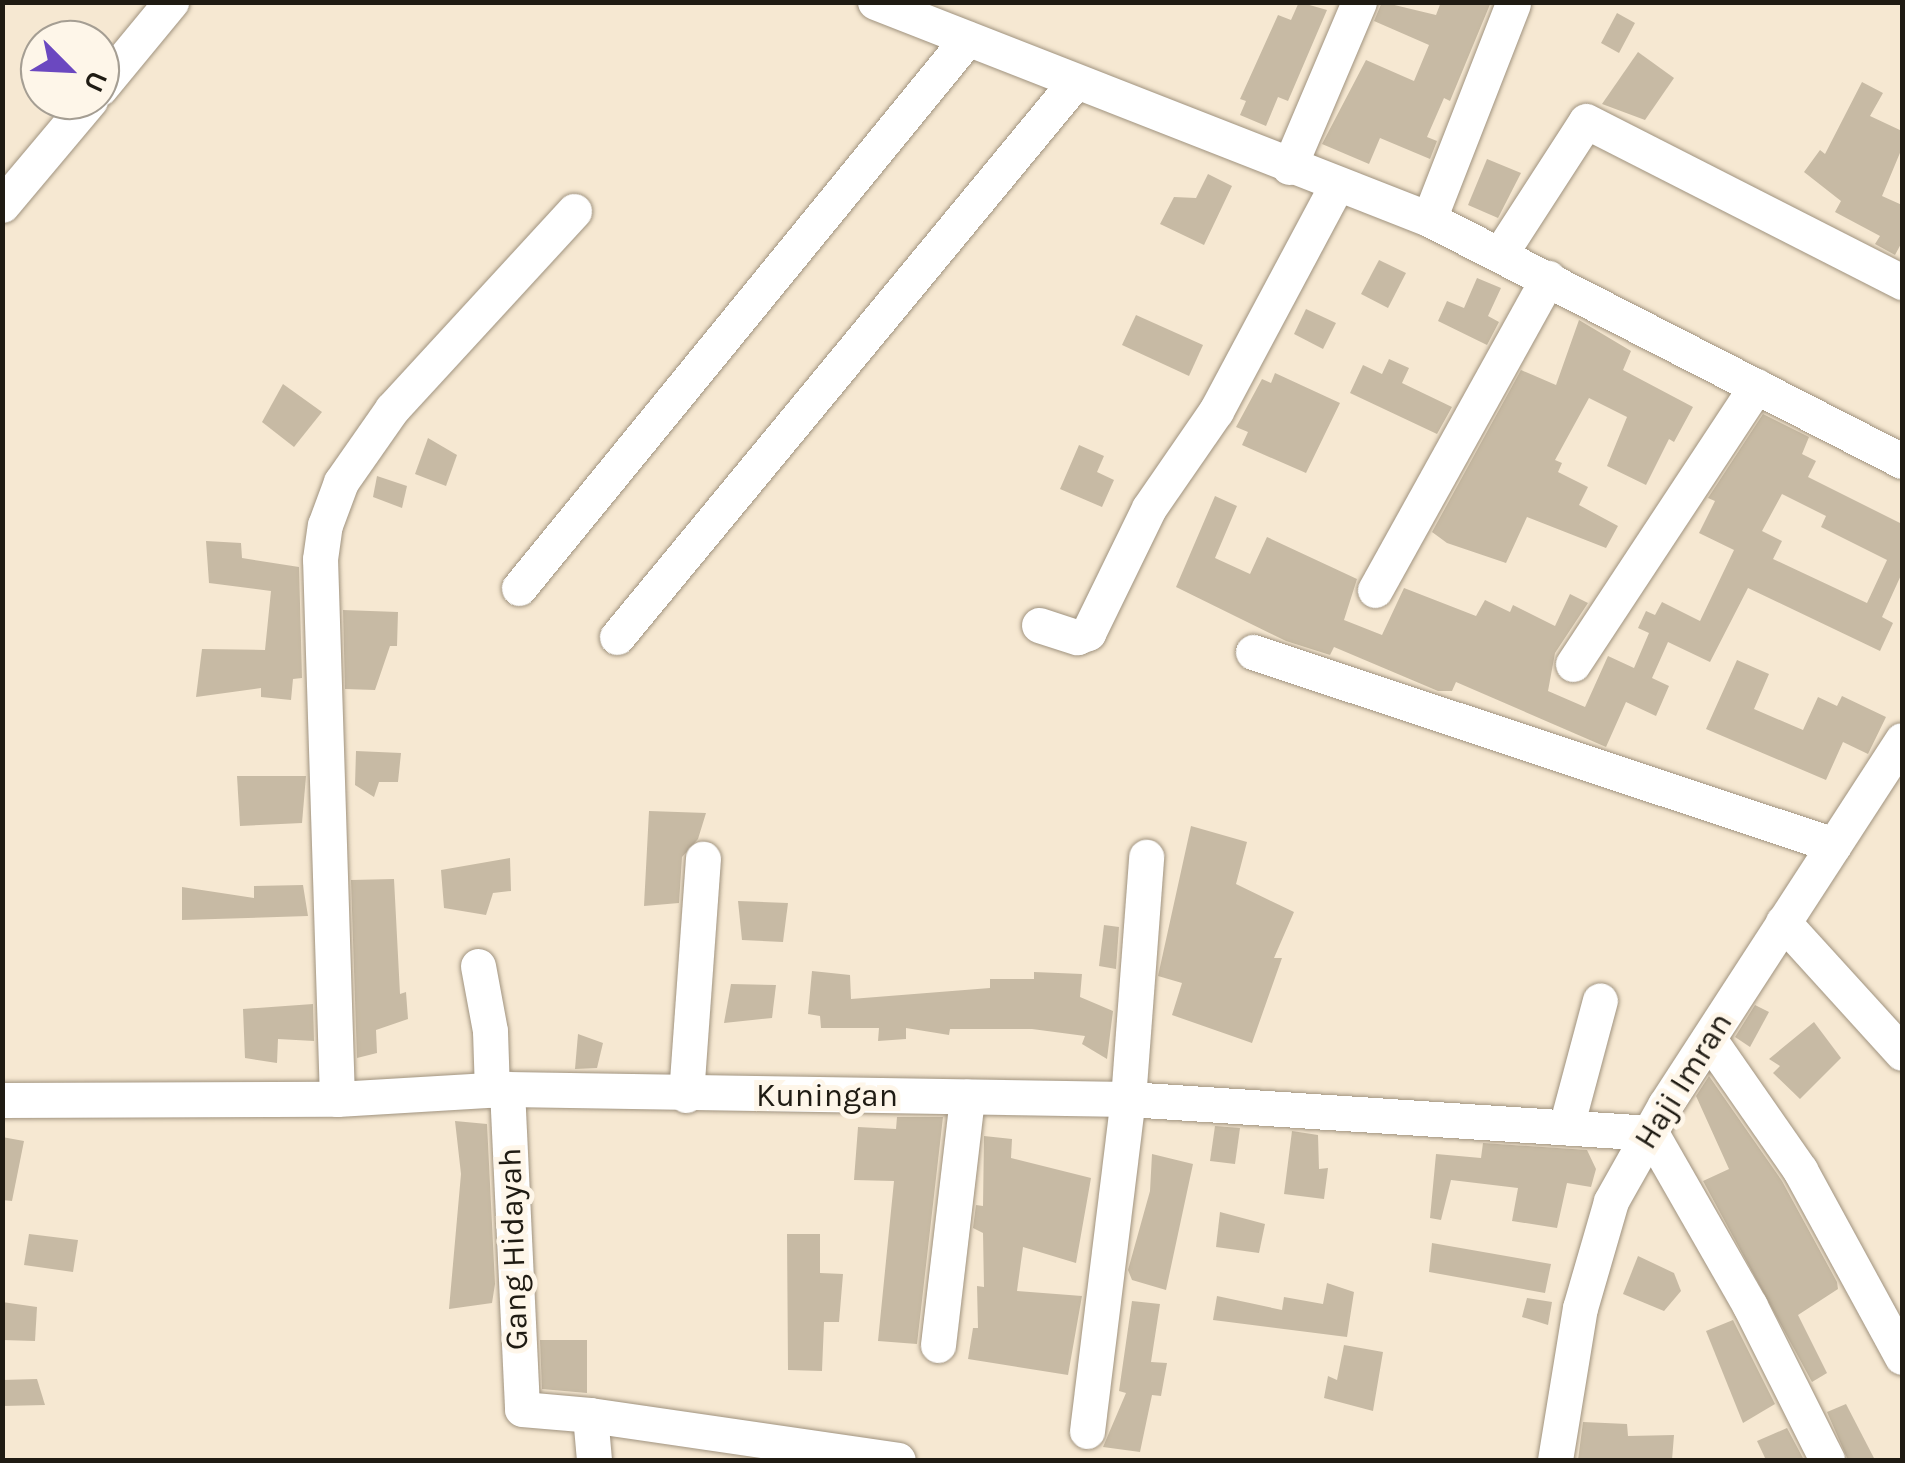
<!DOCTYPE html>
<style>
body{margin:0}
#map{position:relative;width:1905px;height:1463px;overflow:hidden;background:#f6e8d2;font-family:Karla,sans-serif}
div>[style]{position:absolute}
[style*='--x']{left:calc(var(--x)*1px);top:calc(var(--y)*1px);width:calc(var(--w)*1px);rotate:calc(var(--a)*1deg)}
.building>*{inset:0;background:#c7baa4}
.roads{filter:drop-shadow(0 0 2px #a0937f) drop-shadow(0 0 2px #a0937f)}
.minor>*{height:35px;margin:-17.5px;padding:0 17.5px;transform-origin:17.5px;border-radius:17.5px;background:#fff}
span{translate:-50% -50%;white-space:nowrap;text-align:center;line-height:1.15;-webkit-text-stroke:10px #fef6e9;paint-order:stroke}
.street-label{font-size:32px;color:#1f1b13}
.frame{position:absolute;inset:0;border:5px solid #1f1b13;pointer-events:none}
.north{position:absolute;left:20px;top:20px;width:100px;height:100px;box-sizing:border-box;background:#fef6e9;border:2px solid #a59e93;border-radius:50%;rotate:114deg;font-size:28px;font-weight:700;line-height:40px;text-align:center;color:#1f1b13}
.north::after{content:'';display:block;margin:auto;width:35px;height:45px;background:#6b48c0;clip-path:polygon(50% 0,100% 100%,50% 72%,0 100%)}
</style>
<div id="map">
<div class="building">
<i style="clip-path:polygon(1299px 2px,1327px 10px,1288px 101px,1278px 97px,1266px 126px,1240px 115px,1246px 101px,1240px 99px,1278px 15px,1291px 20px)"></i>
<i style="clip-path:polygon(1382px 2px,1436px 15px,1441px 2px,1491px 2px,1450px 101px,1444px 98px,1427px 137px,1437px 141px,1430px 159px,1380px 138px,1369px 164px,1322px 144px,1366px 60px,1414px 81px,1429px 45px,1374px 21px)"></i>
<i style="clip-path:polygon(1617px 13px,1635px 23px,1619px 53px,1601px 43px)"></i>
<i style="clip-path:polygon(1638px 52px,1674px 78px,1645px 120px,1602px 104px)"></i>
<i style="clip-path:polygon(1862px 82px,1883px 93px,1870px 116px,1902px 131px,1902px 148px,1882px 196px,1902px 205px,1902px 242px,1895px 255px,1875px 244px,1880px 236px,1835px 212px,1841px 201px,1804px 172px,1820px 150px,1825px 154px)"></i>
<i style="clip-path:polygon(1487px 159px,1521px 173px,1498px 218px,1468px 205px)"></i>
<i style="clip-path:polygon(1208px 174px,1232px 186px,1204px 245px,1160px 224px,1174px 197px,1196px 198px)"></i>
<i style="clip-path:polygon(1379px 260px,1406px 273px,1388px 308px,1361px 294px)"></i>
<i style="clip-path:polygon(1477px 278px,1501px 288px,1488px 316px,1499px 322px,1487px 345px,1438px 321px,1447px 301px,1464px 308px)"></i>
<i style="clip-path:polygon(1306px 309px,1336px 323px,1323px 349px,1294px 334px)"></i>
<i style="clip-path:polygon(1136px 315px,1203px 345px,1189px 376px,1122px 345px)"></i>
<i style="clip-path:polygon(1579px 320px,1631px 351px,1623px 370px,1693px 407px,1674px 442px,1669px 439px,1646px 485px,1607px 466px,1627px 417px,1589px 398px,1555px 460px,1562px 463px,1558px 472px,1588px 487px,1579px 505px,1618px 526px,1606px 548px,1527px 517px,1506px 563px,1447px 543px,1432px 532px,1521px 370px,1556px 385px)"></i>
<i style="clip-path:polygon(1389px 359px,1409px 368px,1402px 383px,1452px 407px,1437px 434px,1350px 393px,1363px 365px,1382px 374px)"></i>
<i style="clip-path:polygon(1275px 373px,1340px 403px,1306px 473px,1242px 445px,1248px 432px,1236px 427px,1262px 379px,1271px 383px)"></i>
<i style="clip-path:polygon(283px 384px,322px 412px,294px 447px,262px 422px)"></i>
<i style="clip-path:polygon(evenodd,1763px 414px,1809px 437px,1802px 454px,1816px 461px,1808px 477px,1902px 524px,1902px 573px,1882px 617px,1893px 623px,1880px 651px,1748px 588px,1710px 662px,1668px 642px,1652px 678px,1669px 686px,1656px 716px,1626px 702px,1606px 747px,1456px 682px,1452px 691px,1438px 691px,1334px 647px,1330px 655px,1286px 641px,1176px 587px,1215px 496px,1237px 506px,1215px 558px,1250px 574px,1267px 537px,1357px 579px,1344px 620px,1382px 635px,1404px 588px,1476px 616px,1485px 600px,1510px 612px,1513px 605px,1555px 626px,1570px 594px,1588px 603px,1555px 653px,1548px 691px,1585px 707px,1608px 656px,1634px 668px,1649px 633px,1638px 628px,1646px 611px,1655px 615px,1662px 602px,1700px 621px,1734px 550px,1699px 533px,1715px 501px,1708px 498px,1763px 414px,1782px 494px,1826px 516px,1821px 527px,1887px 560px,1867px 603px,1773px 559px,1782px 541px,1762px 531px,1782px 494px)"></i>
<i style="clip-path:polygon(428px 438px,457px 455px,446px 486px,415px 474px)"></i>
<i style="clip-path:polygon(1079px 445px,1104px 456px,1097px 472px,1114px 480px,1102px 507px,1060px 489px)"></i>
<i style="clip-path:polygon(377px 476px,407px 486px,402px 508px,373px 497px)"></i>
<i style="clip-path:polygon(206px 541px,241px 543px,242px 558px,299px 567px,302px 678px,293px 679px,291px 700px,261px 697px,261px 688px,196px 697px,202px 649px,265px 650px,271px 591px,209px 583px)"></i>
<i style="clip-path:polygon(343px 610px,398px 612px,397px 646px,390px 646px,375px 690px,345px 689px)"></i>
<i style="clip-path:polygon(1737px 660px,1769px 674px,1754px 709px,1803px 730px,1818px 697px,1837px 706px,1842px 696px,1886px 717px,1868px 754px,1843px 742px,1826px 780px,1706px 729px)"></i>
<i style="clip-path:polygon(356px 751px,401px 753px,398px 782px,379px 782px,374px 797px,355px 785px)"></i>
<i style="clip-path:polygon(237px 776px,306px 776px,302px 823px,240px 826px)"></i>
<i style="clip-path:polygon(649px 811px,706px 813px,698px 839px,682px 857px,679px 903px,644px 906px)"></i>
<i style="clip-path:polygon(1191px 826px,1247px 842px,1236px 884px,1294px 912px,1274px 958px,1282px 958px,1252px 1043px,1172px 1015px,1182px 983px,1158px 976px)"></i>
<i style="clip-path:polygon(510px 858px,511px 891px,493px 893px,486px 915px,444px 908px,441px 870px)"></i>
<i style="clip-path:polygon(394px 879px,400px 994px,406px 992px,408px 1019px,376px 1030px,377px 1053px,357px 1058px,351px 880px)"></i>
<i style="clip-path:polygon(303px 885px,308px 916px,182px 920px,182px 887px,254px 898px,254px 886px)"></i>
<i style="clip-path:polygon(738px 901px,788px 903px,783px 942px,742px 940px)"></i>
<i style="clip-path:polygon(1104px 925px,1119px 927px,1116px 969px,1099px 966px)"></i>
<i style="clip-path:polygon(812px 971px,850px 975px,851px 999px,990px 988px,990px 979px,1034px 979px,1034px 972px,1082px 974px,1080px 997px,1113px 1011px,1107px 1059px,1082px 1044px,1085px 1036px,1032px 1029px,950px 1029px,949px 1035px,906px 1028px,906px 1039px,878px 1041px,879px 1028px,821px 1028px,820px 1016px,808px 1014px)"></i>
<i style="clip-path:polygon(731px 984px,776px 985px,772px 1018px,724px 1023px)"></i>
<i style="clip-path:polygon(313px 1004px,314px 1041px,278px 1039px,277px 1063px,245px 1058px,243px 1009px)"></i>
<i style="clip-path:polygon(1755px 1005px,1769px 1012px,1750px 1047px,1735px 1037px)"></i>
<i style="clip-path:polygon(1814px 1022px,1841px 1058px,1800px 1099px,1773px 1073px,1780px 1066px,1769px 1059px)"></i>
<i style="clip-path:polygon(578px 1034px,603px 1043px,597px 1068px,575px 1069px)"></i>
<i style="clip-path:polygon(1709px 1076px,1782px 1181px,1837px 1282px,1838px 1289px,1798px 1315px,1827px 1373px,1812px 1382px,1703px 1181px,1729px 1169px,1696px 1096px)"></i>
<i style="clip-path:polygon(897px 1117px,943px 1117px,917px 1344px,878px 1341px,894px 1181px,854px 1180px,858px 1127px,896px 1129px)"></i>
<i style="clip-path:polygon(455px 1121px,487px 1124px,495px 1284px,492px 1303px,449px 1309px,461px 1174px)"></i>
<i style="clip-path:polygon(1215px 1126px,1240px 1128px,1235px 1164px,1210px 1161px)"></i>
<i style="clip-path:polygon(1292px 1131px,1318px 1135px,1319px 1169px,1328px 1168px,1324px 1199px,1284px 1194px)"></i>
<i style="clip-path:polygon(984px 1136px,1012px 1139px,1011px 1158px,1091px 1178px,1076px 1263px,1023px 1247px,1017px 1291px,1082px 1296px,1068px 1375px,968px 1359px,973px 1328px,978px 1328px,977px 1286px,984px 1287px,983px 1233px,973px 1228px,976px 1205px,983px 1206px)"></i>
<i style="clip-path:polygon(2px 1137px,24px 1141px,12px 1201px,2px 1200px)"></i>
<i style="clip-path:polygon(1483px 1143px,1587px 1150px,1596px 1169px,1591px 1187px,1567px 1183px,1557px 1228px,1512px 1221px,1518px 1188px,1451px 1180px,1441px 1220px,1430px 1218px,1436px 1154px,1481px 1158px)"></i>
<i style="clip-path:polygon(1152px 1154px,1193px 1164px,1166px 1290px,1132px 1280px,1128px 1270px,1150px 1191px)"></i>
<i style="clip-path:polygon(1220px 1212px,1265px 1224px,1259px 1253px,1216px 1247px)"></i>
<i style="clip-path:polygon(29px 1234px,78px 1240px,73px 1272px,24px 1265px)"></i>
<i style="clip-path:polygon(787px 1234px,820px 1234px,820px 1273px,843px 1274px,839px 1322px,824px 1322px,822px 1371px,788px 1370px)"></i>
<i style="clip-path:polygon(1432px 1243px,1551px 1264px,1545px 1293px,1429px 1272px)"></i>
<i style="clip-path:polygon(1638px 1256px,1674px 1273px,1681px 1291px,1664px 1311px,1623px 1294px)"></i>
<i style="clip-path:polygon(1327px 1283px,1354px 1292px,1347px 1337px,1213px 1320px,1217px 1296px,1282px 1310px,1284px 1297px,1323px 1304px)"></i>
<i style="clip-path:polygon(1527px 1298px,1552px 1302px,1548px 1325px,1522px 1317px)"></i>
<i style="clip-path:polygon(1132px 1301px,1160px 1304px,1151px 1362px,1167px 1363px,1161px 1396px,1152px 1395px,1140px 1452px,1103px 1447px,1126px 1393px,1119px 1391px)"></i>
<i style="clip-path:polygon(2px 1302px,37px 1307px,35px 1341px,2px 1340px)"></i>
<i style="clip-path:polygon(1733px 1320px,1775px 1404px,1743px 1423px,1706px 1331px)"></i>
<i style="clip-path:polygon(540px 1340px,587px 1340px,587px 1393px,542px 1389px)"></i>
<i style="clip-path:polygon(1344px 1345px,1383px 1352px,1373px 1411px,1324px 1398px,1328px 1376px,1337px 1380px)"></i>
<i style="clip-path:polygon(37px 1379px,45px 1405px,2px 1406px,2px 1380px)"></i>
<i style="clip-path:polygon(1846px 1404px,1875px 1460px,1848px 1460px,1827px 1412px)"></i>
<i style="clip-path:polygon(1583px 1422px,1627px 1424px,1628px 1436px,1674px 1435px,1672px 1460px,1578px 1460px)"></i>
<i style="clip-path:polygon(1787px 1428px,1804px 1460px,1766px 1460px,1757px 1441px)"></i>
</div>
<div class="roads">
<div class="minor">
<i style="--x:875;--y:2;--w:595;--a:21.39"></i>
<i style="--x:1429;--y:219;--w:531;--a:27.1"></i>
<i style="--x:100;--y:88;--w:112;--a:-50.5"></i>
<i style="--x:1289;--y:167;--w:179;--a:-67"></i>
<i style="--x:2;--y:205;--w:137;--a:-50"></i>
<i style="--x:1429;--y:219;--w:231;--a:-68.7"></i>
<i style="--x:1500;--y:254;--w:158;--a:-57.1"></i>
<i style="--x:1586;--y:121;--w:355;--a:27"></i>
<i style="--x:519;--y:588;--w:709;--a:-50.78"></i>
<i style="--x:1375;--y:590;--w:357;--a:-61"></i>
<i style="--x:1039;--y:625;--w:40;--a:18"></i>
<i style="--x:1077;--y:637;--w:12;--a:-20"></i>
<i style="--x:1088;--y:633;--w:139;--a:-64"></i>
<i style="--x:1149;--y:508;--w:118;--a:-55.4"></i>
<i style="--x:1216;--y:411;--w:255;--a:-61.9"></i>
<i style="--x:617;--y:637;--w:720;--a:-50.47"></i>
<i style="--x:1253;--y:652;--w:612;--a:18.38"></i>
<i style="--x:1573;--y:664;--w:333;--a:-56.6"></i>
<i style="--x:1783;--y:922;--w:177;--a:47.7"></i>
<i style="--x:478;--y:966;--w:66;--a:79.5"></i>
<i style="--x:490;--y:1031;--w:59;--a:88.1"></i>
<i style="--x:1709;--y:1039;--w:160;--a:55.2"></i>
<i style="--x:1800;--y:1170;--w:213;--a:61.4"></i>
<i style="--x:507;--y:1089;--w:320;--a:87.3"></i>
<i style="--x:522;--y:1409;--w:68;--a:5"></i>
<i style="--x:590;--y:1415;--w:45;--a:84.9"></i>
<i style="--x:686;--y:1095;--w:237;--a:-85.9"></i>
<i style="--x:337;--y:1099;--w:540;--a:-91.8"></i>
<i style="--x:320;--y:559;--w:34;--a:-82"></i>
<i style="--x:325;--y:525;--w:46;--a:-69.6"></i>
<i style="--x:341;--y:482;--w:89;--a:-55.1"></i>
<i style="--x:392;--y:409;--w:269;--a:-47.4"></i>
<i style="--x:2;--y:1100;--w:335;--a:-0.2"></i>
<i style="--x:337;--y:1099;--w:170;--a:-3.4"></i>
<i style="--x:507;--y:1089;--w:621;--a:0.92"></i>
<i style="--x:1128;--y:1099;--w:524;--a:3.72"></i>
<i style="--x:1651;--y:1133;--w:199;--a:60.2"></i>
<i style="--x:1750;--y:1306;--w:172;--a:63.4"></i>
<i style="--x:1566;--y:1127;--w:131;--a:-75"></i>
<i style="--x:938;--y:1345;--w:250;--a:-83.3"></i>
<i style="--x:590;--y:1415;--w:311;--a:8.3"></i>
<i style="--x:1087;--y:1431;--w:335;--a:-83"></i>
<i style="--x:1128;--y:1099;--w:243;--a:-85.7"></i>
<i style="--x:1555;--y:1460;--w:154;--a:-80.7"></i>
<i style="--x:1580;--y:1308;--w:111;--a:-73.8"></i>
<i style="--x:1611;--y:1201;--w:110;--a:-60.6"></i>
<i style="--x:1665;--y:1105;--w:435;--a:-57"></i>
</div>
</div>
<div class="street-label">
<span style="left:1684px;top:1081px;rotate:-58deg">Haji Imran</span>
<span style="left:827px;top:1096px">Kuningan</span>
<span style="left:514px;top:1249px;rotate:-92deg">Gang Hidayah</span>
</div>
<div class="frame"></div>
<div class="north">U</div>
</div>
